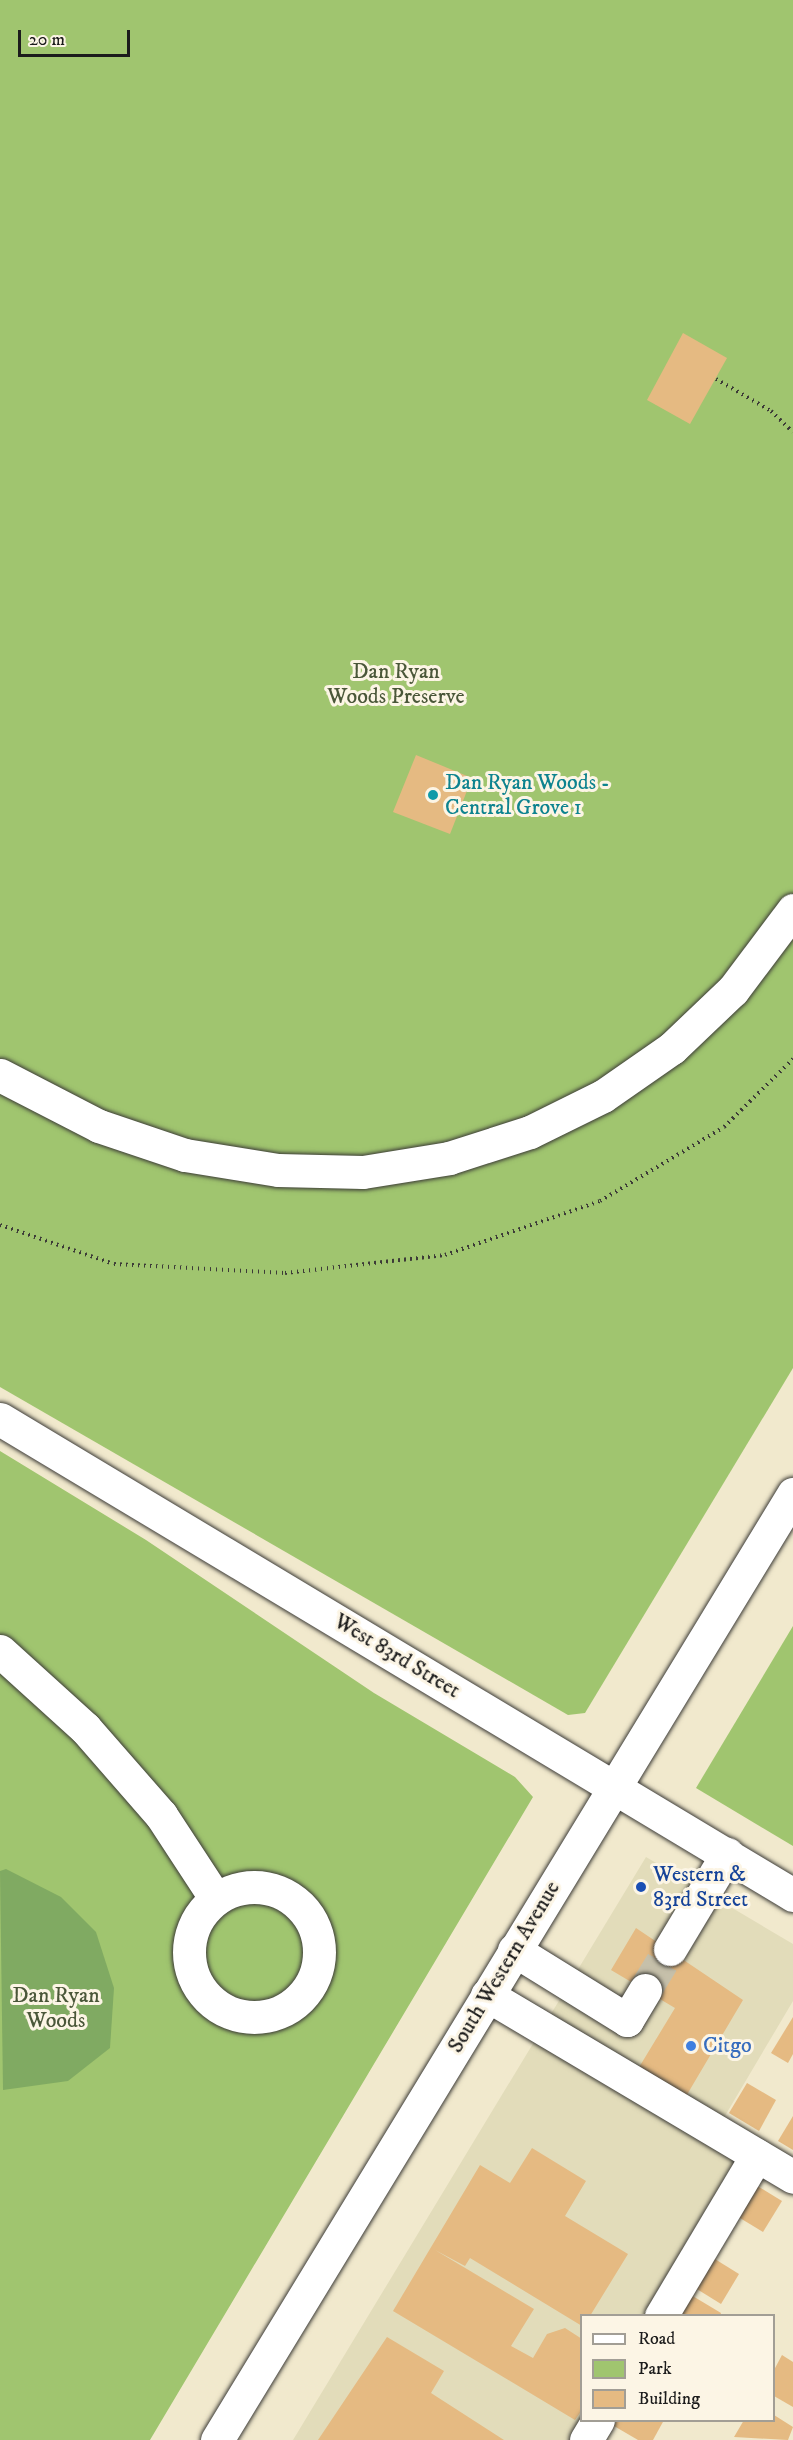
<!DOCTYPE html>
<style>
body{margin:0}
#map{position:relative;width:793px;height:2440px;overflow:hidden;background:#f1e9cd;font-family:"IM FELL DW Pica",serif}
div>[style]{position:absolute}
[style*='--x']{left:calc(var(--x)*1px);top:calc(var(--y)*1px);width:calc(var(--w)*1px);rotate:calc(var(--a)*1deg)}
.built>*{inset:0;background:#e2dcba}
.green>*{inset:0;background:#a0c56f}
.forest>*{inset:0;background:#80aa62}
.building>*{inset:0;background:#e5ba82}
.minor-tunnel>*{height:33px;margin-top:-16.5px;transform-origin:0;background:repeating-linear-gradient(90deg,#c6c0aa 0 33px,transparent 0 49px)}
.path>*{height:4px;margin-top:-2px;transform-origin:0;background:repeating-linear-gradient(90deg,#3c3b37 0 1.5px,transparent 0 6px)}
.roads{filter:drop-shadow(0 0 2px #3c3b37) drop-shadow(0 0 2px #3c3b37)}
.minor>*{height:33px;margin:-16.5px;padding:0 16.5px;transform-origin:16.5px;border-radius:16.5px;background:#fff}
.minor>.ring{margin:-16.5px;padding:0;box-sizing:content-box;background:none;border:33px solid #fff;border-radius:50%}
.major>*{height:33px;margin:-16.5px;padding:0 16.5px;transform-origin:16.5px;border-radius:16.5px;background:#fff}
.dots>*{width:16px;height:16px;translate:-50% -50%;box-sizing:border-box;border:3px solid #fcf5e5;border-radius:50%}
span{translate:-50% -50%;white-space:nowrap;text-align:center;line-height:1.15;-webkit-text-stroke:6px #fcf5e5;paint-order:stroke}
.park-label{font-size:22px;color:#4a5739}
.culture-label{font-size:22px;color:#0d838f}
.left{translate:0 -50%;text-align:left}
.street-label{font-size:22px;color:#1c1c1c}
.transit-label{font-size:22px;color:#164399}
.shop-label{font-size:22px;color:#366cbe}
.legend{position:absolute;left:580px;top:2314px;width:195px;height:108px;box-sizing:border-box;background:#fcf5e5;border:2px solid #a29e95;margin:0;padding:8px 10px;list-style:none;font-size:18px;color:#1c1c1c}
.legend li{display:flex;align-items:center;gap:12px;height:30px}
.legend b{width:30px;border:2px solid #a29e95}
.scale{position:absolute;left:18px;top:30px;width:112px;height:27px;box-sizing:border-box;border:3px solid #1c1c1c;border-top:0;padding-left:8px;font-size:18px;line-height:21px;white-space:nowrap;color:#1c1c1c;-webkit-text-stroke:4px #fcf5e5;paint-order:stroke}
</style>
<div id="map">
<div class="built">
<i style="clip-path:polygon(646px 1857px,793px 1944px,793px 2001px,716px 2131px,757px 2155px,661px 2315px,582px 2316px,586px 2440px,293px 2440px)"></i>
</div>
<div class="green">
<i style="clip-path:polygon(0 0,793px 0,793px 1368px,585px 1713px,568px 1715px,0 1387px)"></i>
<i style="clip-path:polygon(0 1451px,146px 1540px,374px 1693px,515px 1777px,533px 1797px,150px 2440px,0 2440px)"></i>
<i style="clip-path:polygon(793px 1626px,793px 1846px,696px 1788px)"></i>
</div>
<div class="forest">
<i style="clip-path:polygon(6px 1869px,61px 1897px,96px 1932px,114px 1988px,110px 2048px,68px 2081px,3px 2090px,0 1871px)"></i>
</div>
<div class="building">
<i style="clip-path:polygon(683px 333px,727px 358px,690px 424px,647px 400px)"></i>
<i style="clip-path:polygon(416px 755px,472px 778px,450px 834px,393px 812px)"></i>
<i style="clip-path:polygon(636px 1928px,743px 2000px,685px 2098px,638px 2069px,675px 2008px,611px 1970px)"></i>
<i style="clip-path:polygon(793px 2017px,793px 2054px,788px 2063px,771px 2053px)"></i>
<i style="clip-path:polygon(747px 2083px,776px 2100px,759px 2131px,729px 2113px)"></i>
<i style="clip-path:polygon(793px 2116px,793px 2150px,778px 2141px)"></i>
<i style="clip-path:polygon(532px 2148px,586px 2181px,565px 2216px,628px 2254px,590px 2316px,582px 2316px,582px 2326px,470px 2258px,465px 2266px,435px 2250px,534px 2309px,511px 2346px,533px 2358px,547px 2334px,565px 2328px,582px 2339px,582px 2410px,575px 2420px,393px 2311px,480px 2165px,510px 2183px)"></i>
<i style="clip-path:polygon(754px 2184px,782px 2201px,763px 2232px,735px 2215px)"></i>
<i style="clip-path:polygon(710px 2256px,739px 2274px,721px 2304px,692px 2286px)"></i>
<i style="clip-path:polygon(691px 2295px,721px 2313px,720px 2316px,678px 2316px)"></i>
<i style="clip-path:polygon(387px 2337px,444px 2371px,431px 2393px,504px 2440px,318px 2440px)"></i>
<i style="clip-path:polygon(782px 2355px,793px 2362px,793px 2407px,774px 2396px,774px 2370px)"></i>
<i style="clip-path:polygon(774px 2415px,793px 2427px,788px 2440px,734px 2437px,744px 2420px,774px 2420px)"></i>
<i style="clip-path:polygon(617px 2420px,664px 2420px,653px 2440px,638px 2440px,614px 2426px)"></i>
</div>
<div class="minor-tunnel">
<i style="--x:645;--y:1990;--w:48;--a:-58.6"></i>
</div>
<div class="path">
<i style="--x:716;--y:379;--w:64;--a:30.2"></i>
<i style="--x:771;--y:411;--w:30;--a:44"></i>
<i style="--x:0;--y:1225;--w:120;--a:18.9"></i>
<i style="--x:114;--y:1264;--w:171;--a:3"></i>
<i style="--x:285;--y:1273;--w:161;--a:-6.4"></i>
<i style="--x:445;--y:1255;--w:164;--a:-19.2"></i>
<i style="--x:600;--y:1201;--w:144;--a:-30.8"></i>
<i style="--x:724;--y:1127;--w:97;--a:-44.6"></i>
</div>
<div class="roads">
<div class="minor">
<i style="--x:0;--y:1075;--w:111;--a:27.3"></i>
<i style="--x:99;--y:1126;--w:91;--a:18.6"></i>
<i style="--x:185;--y:1155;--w:94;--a:9.2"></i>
<i style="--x:278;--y:1170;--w:85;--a:1.3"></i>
<i style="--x:363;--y:1172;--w:87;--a:-9.2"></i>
<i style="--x:449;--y:1158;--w:85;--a:-17.8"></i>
<i style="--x:530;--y:1132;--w:81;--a:-26.3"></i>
<i style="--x:603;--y:1096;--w:84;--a:-34.8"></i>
<i style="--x:672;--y:1048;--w:84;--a:-43.6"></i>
<i style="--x:733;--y:990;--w:100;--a:-53.1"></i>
<i style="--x:0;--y:1419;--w:925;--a:30.97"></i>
<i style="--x:0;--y:1651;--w:115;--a:42.2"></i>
<i style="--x:85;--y:1728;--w:116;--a:48.9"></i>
<i style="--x:161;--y:1815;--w:100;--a:56.8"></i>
<i class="ring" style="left:189px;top:1887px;width:97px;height:97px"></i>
<i style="--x:670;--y:1949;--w:111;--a:-59"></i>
<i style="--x:514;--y:1950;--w:133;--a:31.8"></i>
<i style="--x:627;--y:2020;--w:35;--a:-59"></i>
<i style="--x:487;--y:1995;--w:356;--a:30.7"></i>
<i style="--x:661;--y:2316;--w:187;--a:-59.2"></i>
<i style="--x:586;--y:2440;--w:23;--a:-59"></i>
</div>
<div class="major">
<i style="--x:217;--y:2440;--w:1108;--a:-58.66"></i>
</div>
</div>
<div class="dots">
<i style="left:433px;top:795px;background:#0f9aa8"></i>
<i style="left:641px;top:1887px;background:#1a4fb4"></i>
<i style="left:691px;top:2046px;background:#3f7fe0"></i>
</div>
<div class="park-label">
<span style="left:396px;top:684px">Dan Ryan<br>Woods Preserve</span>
<span style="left:56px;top:2008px">Dan Ryan<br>Woods</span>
</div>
<div class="culture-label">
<span class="left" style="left:445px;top:795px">Dan Ryan Woods -<br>Central Grove 1</span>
</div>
<div class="street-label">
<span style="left:397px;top:1656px;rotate:31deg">West 83rd Street</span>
<span style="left:504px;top:1967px;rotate:-59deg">South Western Avenue</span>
</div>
<div class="transit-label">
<span class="left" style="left:653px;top:1887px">Western &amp;<br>83rd Street</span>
</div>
<div class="shop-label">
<span class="left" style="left:703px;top:2046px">Citgo</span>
</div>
<ul class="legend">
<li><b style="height:8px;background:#fff"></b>Road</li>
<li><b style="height:16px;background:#a0c56f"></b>Park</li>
<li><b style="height:16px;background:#e5ba82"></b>Building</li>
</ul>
<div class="scale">20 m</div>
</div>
